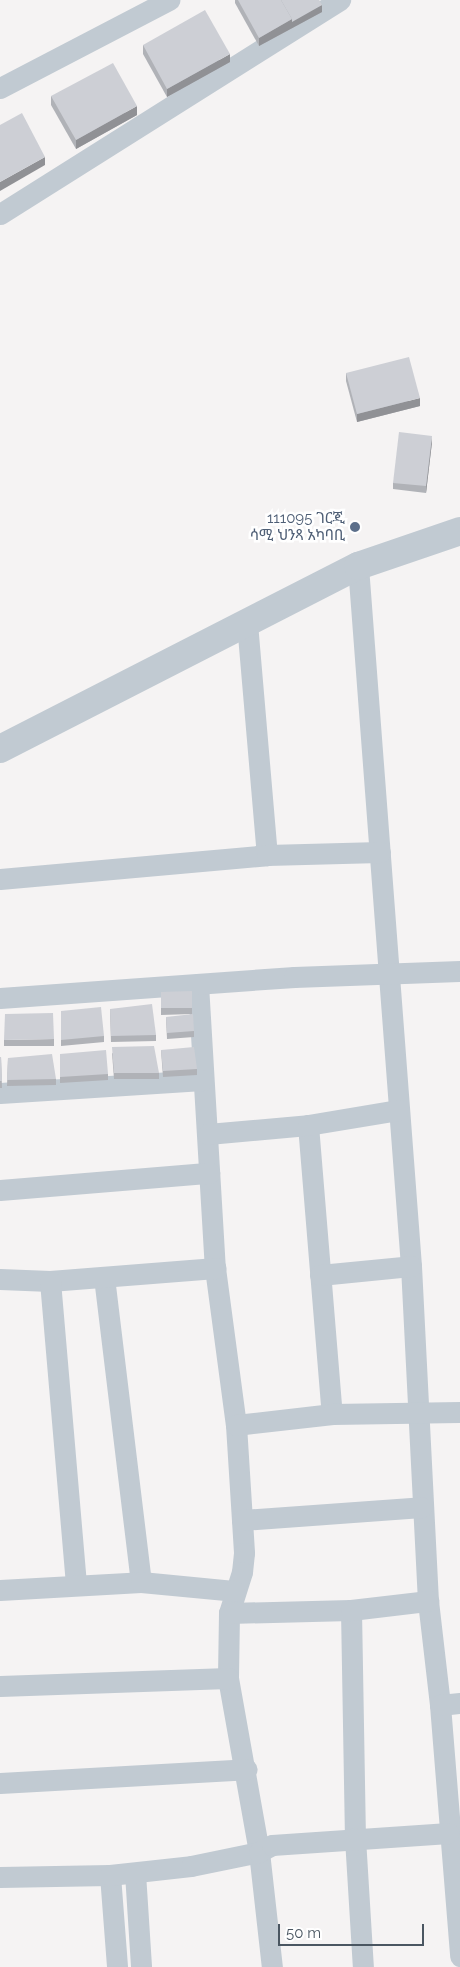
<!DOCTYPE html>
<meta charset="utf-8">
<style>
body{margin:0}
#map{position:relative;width:460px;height:1967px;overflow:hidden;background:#f5f3f3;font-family:Raleway,"Noto Sans Ethiopic",sans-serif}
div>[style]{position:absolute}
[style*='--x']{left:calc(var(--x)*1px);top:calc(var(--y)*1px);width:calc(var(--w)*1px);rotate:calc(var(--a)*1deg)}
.minor>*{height:21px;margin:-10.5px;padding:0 10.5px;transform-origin:10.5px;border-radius:10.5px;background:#c1cad2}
.tertiary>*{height:28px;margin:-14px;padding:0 14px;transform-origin:14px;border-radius:14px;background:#c1cad2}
.wall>*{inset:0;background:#b0b2b7}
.shaded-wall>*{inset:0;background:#909195}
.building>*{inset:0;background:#cdcfd5}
.dots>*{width:14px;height:14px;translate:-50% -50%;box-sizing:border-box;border:2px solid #fff;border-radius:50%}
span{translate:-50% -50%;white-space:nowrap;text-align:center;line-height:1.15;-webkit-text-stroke:5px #fff;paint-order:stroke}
.service-label{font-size:15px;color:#4e5e75}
.right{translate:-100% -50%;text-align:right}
.scale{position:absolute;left:278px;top:1924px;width:146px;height:22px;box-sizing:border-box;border:2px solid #4a5661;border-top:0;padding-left:6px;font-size:15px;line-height:18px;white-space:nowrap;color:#4a5661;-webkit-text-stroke:4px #fff;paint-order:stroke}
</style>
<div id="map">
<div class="minor">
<i style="--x:0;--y:88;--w:191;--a:-27.5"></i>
<i style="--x:0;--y:214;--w:402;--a:-32.2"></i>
<i style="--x:358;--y:566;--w:702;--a:85.67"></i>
<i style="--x:411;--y:1266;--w:335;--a:87.1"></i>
<i style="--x:428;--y:1601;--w:105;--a:83.4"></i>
<i style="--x:440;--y:1705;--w:252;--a:85.4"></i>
<i style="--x:247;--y:623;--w:233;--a:85.1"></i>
<i style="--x:0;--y:879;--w:268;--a:-5.1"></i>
<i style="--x:267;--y:855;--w:113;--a:-1.5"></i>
<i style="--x:198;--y:984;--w:285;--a:86.6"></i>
<i style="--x:215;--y:1268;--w:158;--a:82.4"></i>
<i style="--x:236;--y:1425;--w:128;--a:86.4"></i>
<i style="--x:244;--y:1553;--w:19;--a:96"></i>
<i style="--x:242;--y:1572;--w:43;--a:107.6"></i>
<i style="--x:229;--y:1613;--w:65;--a:90.9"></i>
<i style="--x:228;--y:1678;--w:177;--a:79.9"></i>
<i style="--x:259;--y:1852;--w:116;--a:83.6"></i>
<i style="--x:0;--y:998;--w:295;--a:-4.1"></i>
<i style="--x:294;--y:977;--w:166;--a:-2.1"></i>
<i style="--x:0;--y:1093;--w:203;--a:-3.7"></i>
<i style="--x:308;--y:1125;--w:290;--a:85.3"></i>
<i style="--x:208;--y:1134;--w:100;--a:-5.1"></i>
<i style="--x:308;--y:1125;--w:92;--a:-9.4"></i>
<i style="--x:0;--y:1190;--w:210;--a:-4.7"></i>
<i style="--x:320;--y:1275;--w:91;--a:-5.6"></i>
<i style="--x:104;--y:1277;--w:307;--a:83.1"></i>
<i style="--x:0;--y:1279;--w:50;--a:2.3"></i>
<i style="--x:50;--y:1281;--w:166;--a:-4.5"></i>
<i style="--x:50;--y:1281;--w:305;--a:85.1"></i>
<i style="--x:236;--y:1425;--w:97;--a:-6.5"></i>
<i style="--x:332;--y:1414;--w:128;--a:-0.9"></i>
<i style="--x:242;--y:1520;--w:180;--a:-4.1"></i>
<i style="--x:0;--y:1590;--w:141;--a:-3.2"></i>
<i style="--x:141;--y:1582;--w:93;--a:5.5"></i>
<i style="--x:351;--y:1610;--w:228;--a:89"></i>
<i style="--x:355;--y:1838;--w:129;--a:86.5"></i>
<i style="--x:229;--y:1613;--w:122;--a:-1.4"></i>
<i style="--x:351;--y:1610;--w:78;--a:-6.7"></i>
<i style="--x:0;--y:1686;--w:228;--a:-2"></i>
<i style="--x:440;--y:1705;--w:20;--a:-6"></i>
<i style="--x:0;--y:1783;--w:247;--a:-3.2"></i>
<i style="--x:135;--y:1873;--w:94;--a:86.3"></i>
<i style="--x:110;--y:1875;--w:92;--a:85.6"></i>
<i style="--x:0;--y:1877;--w:110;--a:-1"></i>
<i style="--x:110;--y:1875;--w:81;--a:-6.3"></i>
<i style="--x:191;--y:1866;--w:69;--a:-11.6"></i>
<i style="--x:259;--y:1852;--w:15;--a:-28"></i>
<i style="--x:272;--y:1845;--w:177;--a:-3.9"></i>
</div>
<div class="tertiary">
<i style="--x:0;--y:749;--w:402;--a:-27.1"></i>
<i style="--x:358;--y:566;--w:108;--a:-18.9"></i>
</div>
<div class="wall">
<i style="clip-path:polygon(235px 0,319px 0,322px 12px,259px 46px,235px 3px)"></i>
<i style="clip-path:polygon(143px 45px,230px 62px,167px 97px,143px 54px)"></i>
<i style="clip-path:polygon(51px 96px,137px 115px,76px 149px,51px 105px)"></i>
<i style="clip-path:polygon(346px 373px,420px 406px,357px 422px,346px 381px)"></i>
<i style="clip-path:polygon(432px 442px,426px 493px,393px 489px,393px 483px)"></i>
<i style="clip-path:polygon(192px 991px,192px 1014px,161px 1015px,161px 1008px)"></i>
<i style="clip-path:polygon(110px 1009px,156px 1035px,156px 1041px,111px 1042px)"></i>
<i style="clip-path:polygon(61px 1011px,104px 1036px,104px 1042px,61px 1046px)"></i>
<i style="clip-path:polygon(166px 1017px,194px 1031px,194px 1037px,167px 1039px)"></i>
<i style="clip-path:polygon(54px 1039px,54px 1046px,4px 1046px,4px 1040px)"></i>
<i style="clip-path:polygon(161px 1050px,197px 1069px,197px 1075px,163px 1077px)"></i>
<i style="clip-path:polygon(112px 1053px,159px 1073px,159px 1079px,114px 1079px)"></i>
<i style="clip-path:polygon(60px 1054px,108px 1074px,108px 1080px,60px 1083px)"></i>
<i style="clip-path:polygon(0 1057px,1px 1057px,2px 1088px,0 1088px)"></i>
<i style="clip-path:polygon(8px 1058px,56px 1079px,56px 1085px,7px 1086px)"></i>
</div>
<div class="shaded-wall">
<i style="clip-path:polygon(322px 5px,322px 12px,259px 46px,259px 38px,292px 19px)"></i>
<i style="clip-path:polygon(230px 54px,230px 62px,167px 97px,167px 89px)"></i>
<i style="clip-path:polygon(137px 106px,137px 115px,76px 149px,76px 140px)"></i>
<i style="clip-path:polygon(45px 157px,45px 165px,0 191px,0 182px)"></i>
<i style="clip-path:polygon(420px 398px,420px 406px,357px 422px,357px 414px)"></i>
<i style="clip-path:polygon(432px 436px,432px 442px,426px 493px,426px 486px)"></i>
</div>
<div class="building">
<i style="clip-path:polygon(238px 0,281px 0,292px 19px,259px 38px)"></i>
<i style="clip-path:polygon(281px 0,319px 0,322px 5px,292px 22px,292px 19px)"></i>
<i style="clip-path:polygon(205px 10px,230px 54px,167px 89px,143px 45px)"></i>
<i style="clip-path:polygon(113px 63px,137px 106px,76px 140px,51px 96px)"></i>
<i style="clip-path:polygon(22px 113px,45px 157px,0 182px,0 125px)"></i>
<i style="clip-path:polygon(409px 357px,420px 398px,357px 414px,346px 373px)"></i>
<i style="clip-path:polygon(399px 432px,432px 436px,426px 486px,393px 483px)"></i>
<i style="clip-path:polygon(192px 991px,192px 1008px,161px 1008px,161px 992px)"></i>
<i style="clip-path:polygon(152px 1004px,156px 1035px,111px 1036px,110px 1009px)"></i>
<i style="clip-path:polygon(101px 1007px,104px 1036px,61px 1040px,61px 1011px)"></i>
<i style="clip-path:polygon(53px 1013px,54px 1039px,4px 1040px,5px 1014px)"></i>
<i style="clip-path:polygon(193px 1014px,194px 1031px,167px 1033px,166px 1017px)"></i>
<i style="clip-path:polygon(154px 1046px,159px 1073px,114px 1073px,112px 1047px)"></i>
<i style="clip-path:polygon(194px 1047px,197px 1069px,163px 1071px,161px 1050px)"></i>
<i style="clip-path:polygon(106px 1050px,108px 1074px,60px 1077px,60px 1054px)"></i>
<i style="clip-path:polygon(52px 1054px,56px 1079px,7px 1080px,8px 1058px)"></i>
<i style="clip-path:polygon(0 1057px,1px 1057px,2px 1081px,0 1081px)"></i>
</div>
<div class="dots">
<i style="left:355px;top:527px;background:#5c6f8a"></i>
</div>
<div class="service-label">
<span class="right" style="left:345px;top:527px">111095 ገርጂ<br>ሳሚ ህንጻ አካባቢ</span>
</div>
<div class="scale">50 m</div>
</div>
